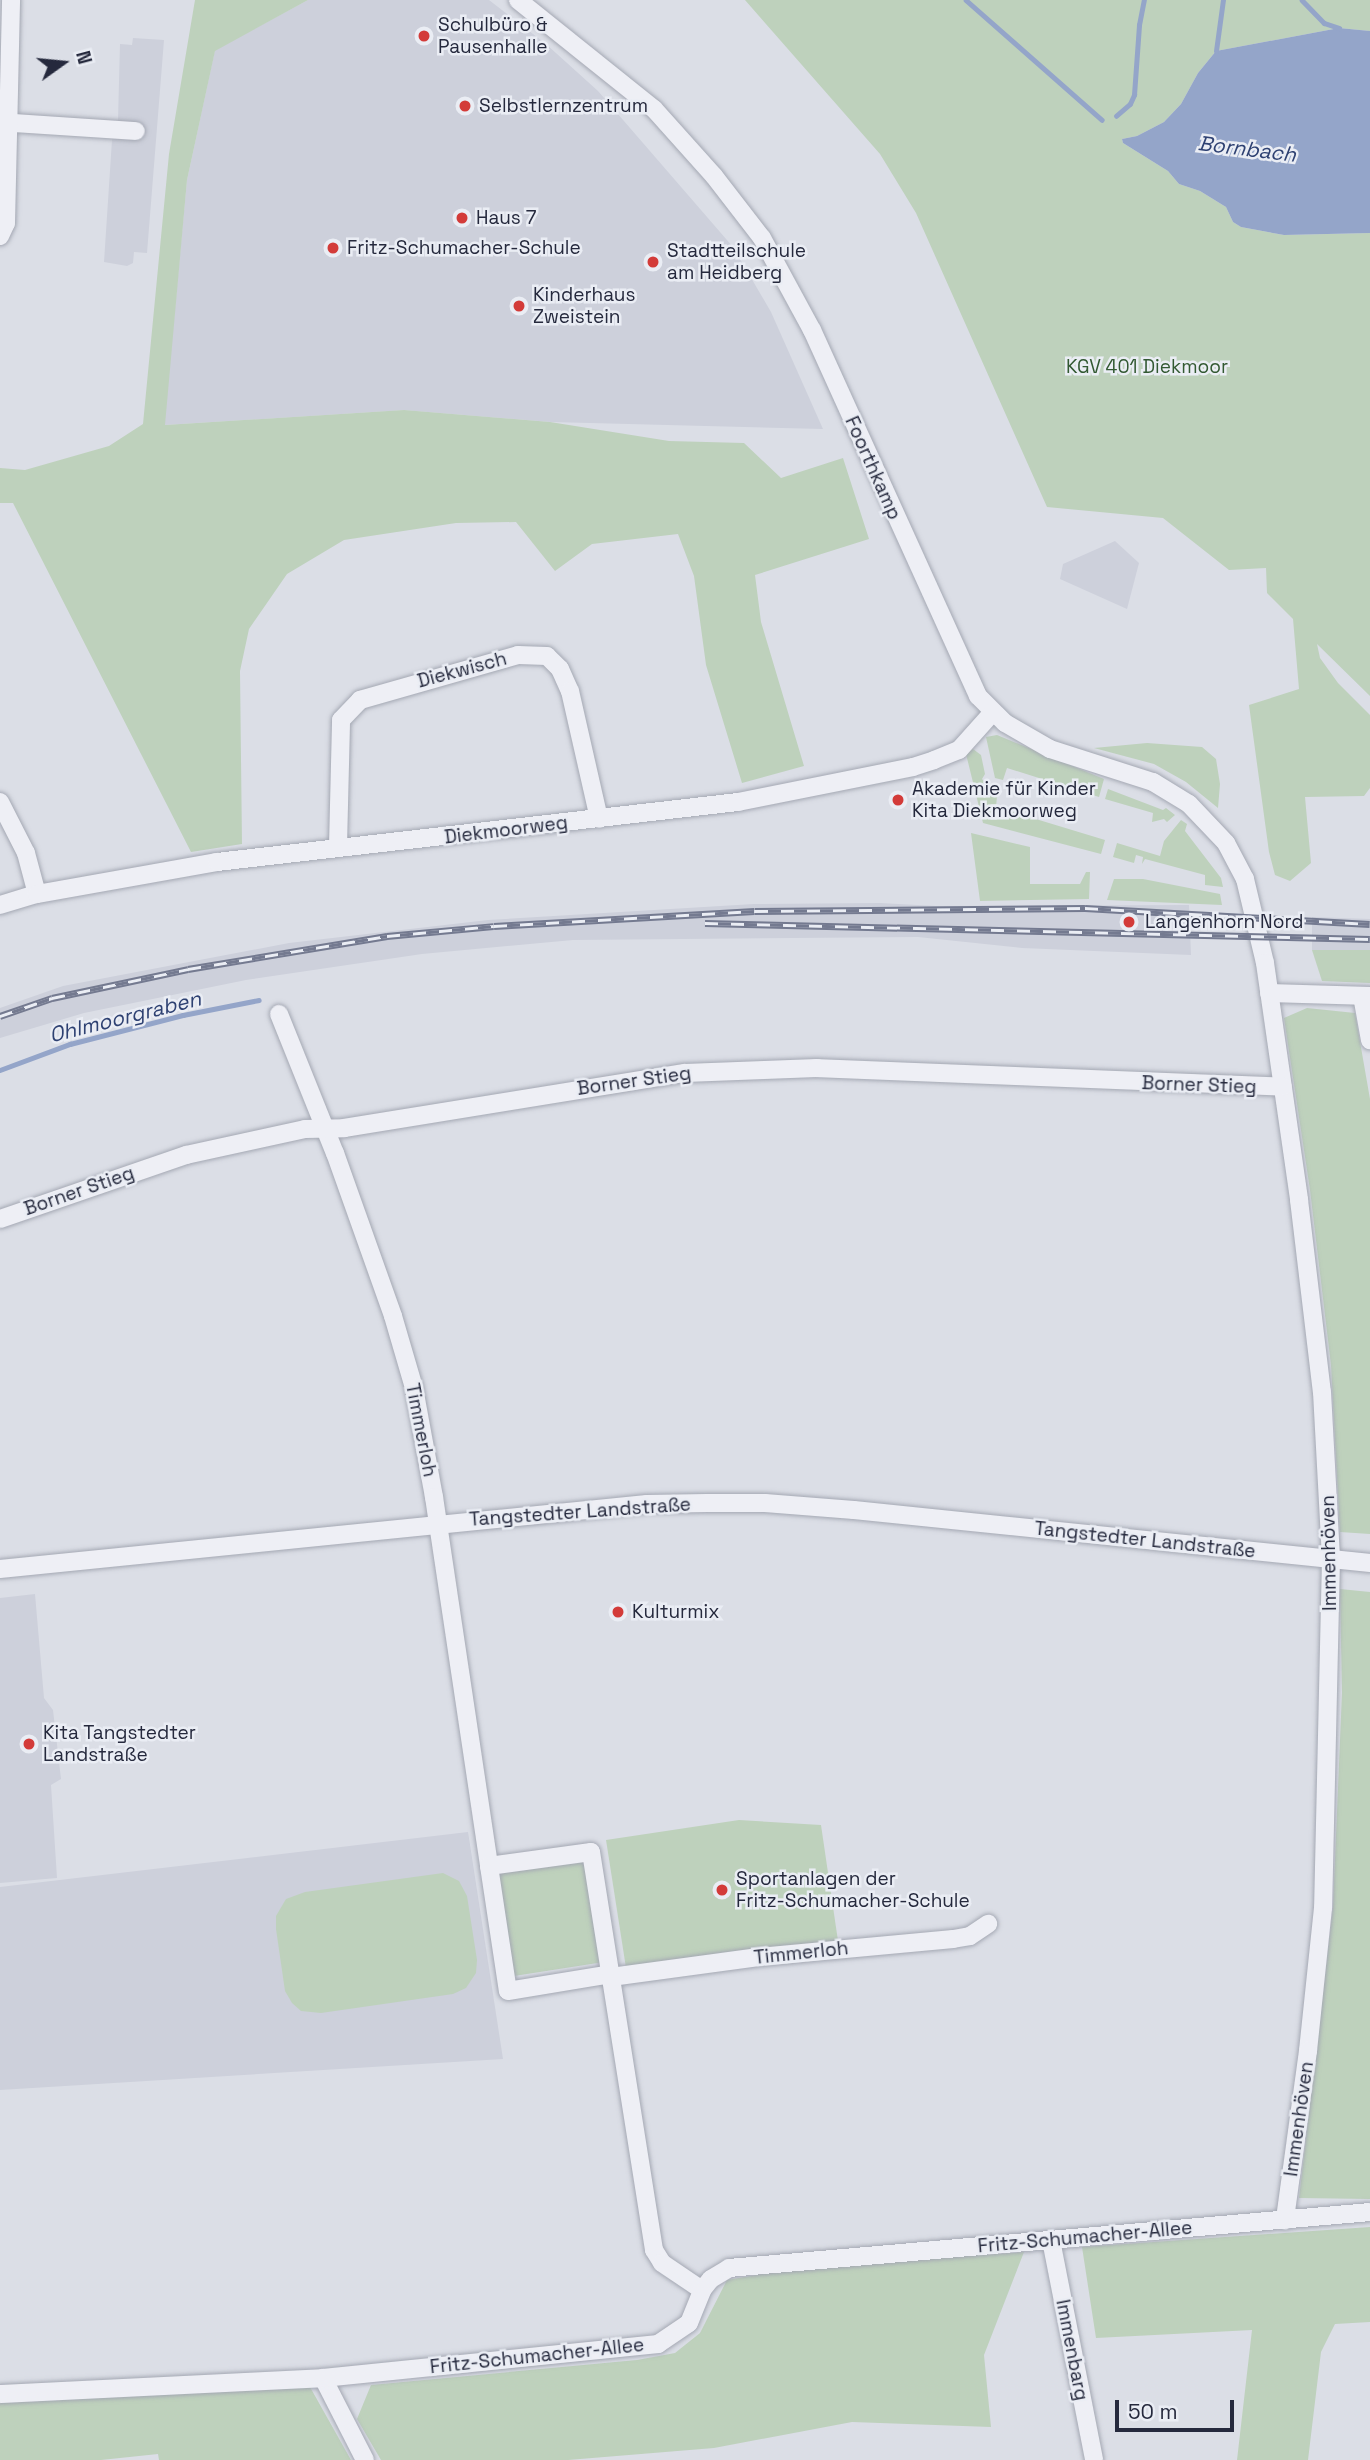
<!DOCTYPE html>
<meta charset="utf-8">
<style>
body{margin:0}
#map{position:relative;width:1370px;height:2460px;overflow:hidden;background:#dbdee6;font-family:"Space Grotesk",sans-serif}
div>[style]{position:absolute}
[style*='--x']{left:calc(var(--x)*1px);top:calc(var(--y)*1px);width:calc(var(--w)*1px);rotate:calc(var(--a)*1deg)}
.built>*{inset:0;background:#cdd0db}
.green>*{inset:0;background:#bed1bc}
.water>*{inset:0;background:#94a5c9}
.stream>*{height:4.5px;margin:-2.25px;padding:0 2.25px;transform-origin:2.25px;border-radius:2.25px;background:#94a5c9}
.roads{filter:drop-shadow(0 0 2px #a4a8b3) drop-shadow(0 0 2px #a4a8b3)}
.minor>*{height:18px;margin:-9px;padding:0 9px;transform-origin:9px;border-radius:9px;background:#eeeff5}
.rail>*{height:7px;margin-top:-3.5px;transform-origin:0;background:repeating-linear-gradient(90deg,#eaedf4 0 13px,#747a90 0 26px);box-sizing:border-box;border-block:2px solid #747a90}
.dots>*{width:19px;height:19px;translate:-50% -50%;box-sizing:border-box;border:4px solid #eaedf4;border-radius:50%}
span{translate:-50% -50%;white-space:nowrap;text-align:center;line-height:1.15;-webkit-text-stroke:5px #eaedf4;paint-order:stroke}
.poi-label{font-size:19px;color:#25293d}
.left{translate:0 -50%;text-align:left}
.park-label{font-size:19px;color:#325932}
.street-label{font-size:19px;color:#25293d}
.water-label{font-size:21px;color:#2e4172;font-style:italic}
.north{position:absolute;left:28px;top:28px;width:70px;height:70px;-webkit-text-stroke:5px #eaedf4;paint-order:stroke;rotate:75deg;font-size:19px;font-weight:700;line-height:28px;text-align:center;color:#25293d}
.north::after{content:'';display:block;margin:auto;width:24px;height:32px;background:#25293d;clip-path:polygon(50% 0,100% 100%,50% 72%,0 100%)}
.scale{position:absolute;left:1115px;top:2400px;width:119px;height:32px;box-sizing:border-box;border:4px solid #25293d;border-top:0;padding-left:9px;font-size:21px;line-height:24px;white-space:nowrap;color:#25293d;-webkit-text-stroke:5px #eaedf4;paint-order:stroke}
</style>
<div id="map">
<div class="built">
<i style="clip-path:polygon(308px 0,489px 0,546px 44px,598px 91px,733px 247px,771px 312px,823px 429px,551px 422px,404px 410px,164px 425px,187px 180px,215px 50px)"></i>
<i style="clip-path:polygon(133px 38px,164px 40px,147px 253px,134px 252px,133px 263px,127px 266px,104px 262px,112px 140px,118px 120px,120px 44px,132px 45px)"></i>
<i style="clip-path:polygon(1115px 541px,1139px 563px,1127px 609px,1060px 579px,1063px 564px)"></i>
<i style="clip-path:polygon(880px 903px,936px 906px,1189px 905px,1191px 955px,1022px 948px,918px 937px,573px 940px,422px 954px,246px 980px,84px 1013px,0 1038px,0 1008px,63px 986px,289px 943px,488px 920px,754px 904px)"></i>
<i style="clip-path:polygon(1312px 917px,1370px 919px,1370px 950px,1312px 950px)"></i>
<i style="clip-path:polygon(35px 1594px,44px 1698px,53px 1710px,61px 1779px,51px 1785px,57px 1878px,0 1883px,0 1598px)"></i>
<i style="clip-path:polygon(468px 1832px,503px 2059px,0 2090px,0 1887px)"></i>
</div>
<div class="green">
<i style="clip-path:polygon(195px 0,308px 0,215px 51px,187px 180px,165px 425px,404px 410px,550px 422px,669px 441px,744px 443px,781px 478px,843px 458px,869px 539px,755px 575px,761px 622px,804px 766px,742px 783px,706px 665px,694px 576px,678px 534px,592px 544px,555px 571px,516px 522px,456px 523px,344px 540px,287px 574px,249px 629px,240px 671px,242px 844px,191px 852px,13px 503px,0 503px,0 468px,25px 470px,109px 446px,143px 424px,169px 154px)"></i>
<i style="clip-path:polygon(745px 0,1370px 0,1370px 31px,1339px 28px,1216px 51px,1198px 73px,1181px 104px,1164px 122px,1137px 136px,1122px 139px,1123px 143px,1168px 171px,1179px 184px,1200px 191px,1226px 207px,1233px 222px,1241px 227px,1284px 235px,1370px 233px,1370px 696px,1317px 644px,1320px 658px,1338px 683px,1370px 715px,1370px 788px,1364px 796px,1305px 797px,1311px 863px,1290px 881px,1275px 875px,1269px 852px,1249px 705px,1299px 689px,1293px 619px,1267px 593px,1266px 568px,1229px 570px,1163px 518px,1047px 507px,916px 213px,880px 154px)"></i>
<i style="clip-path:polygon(997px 735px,1104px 779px,1099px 797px,1007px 768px,1003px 780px,995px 778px,986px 737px)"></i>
<i style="clip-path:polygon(1147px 743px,1202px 747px,1216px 759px,1220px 784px,1218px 808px,1186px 782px,1154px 764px,1094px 748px)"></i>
<i style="clip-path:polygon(973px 749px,981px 755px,985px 774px,982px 779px,997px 796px,996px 807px,1105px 840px,1101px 854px,983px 823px,966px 754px)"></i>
<i style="clip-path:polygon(1108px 789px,1163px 810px,1166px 808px,1175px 815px,1167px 822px,1164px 819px,1152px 822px,1153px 813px,1105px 799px)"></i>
<i style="clip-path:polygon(1181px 820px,1187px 824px,1185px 831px,1221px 878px,1223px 887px,1205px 885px,1205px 875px,1145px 859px,1142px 864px,1143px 857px,1136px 855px,1134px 863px,1113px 857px,1117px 843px,1160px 856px,1164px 841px)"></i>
<i style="clip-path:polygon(971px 833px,1030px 847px,1030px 884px,1080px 884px,1086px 872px,1090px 872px,1089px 899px,980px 901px)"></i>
<i style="clip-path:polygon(1114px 879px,1143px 879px,1220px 894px,1222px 905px,1107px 900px)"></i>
<i style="clip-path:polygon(1312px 950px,1370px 950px,1370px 983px,1322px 981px)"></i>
<i style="clip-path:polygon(1307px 1008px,1355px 1013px,1370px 1099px,1370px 1534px,1340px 1532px,1331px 1365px,1310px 1190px,1284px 1018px)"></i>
<i style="clip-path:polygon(1340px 1589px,1370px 1592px,1370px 2199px,1299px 2198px,1333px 1907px,1342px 1693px)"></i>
<i style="clip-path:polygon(739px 1820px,821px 1825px,838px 1941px,626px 1968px,606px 1840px)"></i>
<i style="clip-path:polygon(588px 1860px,604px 1962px,514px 1976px,498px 1873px)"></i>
<i style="clip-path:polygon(443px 1873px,459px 1881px,467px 1896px,477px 1960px,476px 1973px,466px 1988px,453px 1994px,321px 2013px,301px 2011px,292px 2003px,285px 1991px,276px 1929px,276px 1916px,286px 1899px,305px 1892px)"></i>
<i style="clip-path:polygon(1370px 2227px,1370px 2322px,1335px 2324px,1321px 2352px,1308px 2460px,1237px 2460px,1252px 2330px,1096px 2338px,1082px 2247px)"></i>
<i style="clip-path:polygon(1024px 2252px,984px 2355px,991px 2427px,852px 2422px,714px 2448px,568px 2460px,381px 2460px,357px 2419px,371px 2385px,637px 2360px,675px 2353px,700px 2333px,727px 2280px,809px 2266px)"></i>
<i style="clip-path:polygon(310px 2387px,351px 2460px,159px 2460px,158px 2454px,101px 2460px,0 2460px,0 2403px)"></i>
</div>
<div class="water">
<i style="clip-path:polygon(1339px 28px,1370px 31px,1370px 233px,1284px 235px,1241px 227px,1233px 222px,1226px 207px,1200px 191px,1179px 184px,1168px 171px,1123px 143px,1122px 139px,1137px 136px,1164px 122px,1181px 104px,1198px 73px,1216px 51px)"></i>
</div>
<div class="stream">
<i style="--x:966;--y:0;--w:181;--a:41.4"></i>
<i style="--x:1302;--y:0;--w:32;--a:46"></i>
<i style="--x:1324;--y:23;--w:16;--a:18"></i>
<i style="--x:1216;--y:51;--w:51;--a:-82.2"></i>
<i style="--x:1116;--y:116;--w:18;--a:-41"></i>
<i style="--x:1130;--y:104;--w:10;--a:-66"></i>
<i style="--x:1134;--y:95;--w:70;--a:-85.9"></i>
<i style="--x:1139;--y:25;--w:25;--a:-79"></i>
<i style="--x:0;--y:1070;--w:75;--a:-20.4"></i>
<i style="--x:70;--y:1044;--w:117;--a:-14.4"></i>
<i style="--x:183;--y:1015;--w:77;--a:-11.2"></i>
</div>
<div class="roads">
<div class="minor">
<i style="--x:518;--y:0;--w:174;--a:38.7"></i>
<i style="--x:654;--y:109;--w:90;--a:48.2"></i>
<i style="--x:714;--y:176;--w:78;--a:52.3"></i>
<i style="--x:762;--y:238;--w:105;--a:61.5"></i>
<i style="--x:812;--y:330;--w:402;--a:65.6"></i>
<i style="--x:978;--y:696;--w:38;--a:45"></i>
<i style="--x:1005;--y:723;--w:52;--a:30"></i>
<i style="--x:1050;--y:749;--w:108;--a:17.8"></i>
<i style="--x:1153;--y:782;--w:42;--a:31.4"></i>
<i style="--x:1189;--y:804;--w:54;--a:46.5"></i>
<i style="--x:1226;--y:843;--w:41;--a:62.2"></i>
<i style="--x:1245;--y:879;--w:86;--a:76.6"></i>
<i style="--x:1265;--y:963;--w:239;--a:81.8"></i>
<i style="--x:1299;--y:1200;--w:193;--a:83.2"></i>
<i style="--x:1322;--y:1392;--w:167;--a:86.9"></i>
<i style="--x:1331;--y:1559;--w:349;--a:91.3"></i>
<i style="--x:1323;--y:1908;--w:144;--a:96"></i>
<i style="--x:1308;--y:2051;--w:171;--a:97.8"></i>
<i style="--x:0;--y:122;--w:136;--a:3.8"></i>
<i style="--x:0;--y:236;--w:14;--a:-65"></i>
<i style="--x:6;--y:223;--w:223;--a:-88.7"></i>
<i style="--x:0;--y:802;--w:57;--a:63"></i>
<i style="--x:26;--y:853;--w:42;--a:75"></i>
<i style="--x:338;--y:846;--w:126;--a:-88.6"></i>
<i style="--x:341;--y:720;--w:28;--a:-46"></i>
<i style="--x:360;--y:700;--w:164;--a:-15.9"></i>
<i style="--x:518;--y:655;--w:29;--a:2"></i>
<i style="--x:547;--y:656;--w:18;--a:45"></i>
<i style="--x:560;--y:669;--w:24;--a:66"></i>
<i style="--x:570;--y:691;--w:131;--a:77.2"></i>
<i style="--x:0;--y:905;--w:39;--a:-17"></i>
<i style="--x:37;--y:894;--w:183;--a:-10.1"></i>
<i style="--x:217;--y:862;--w:524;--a:-6.57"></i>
<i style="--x:738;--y:802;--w:178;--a:-11.3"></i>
<i style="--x:913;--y:767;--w:22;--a:-18"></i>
<i style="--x:934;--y:760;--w:27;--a:-22"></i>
<i style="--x:959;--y:750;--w:51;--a:-48.2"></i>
<i style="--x:1269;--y:993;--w:101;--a:1.7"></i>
<i style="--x:1362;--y:996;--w:45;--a:79.7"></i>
<i style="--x:279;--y:1014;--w:150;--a:68.1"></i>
<i style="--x:335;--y:1153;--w:173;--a:70.4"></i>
<i style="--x:393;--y:1316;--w:75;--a:73.7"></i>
<i style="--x:414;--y:1388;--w:111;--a:79.6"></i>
<i style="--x:434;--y:1497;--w:373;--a:81.5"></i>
<i style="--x:489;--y:1866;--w:103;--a:-7.8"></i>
<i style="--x:591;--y:1852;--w:403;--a:81"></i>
<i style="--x:654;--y:2250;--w:15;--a:58"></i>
<i style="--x:662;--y:2263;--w:48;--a:34"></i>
<i style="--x:0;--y:1219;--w:197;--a:-19"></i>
<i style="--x:186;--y:1155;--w:122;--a:-12.3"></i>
<i style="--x:305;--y:1129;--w:39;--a:-1"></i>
<i style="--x:344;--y:1128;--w:345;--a:-9.2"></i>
<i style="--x:685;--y:1073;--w:132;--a:-2.2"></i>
<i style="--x:817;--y:1068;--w:466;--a:2.3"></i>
<i style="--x:0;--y:1569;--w:650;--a:-5.74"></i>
<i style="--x:647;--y:1504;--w:60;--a:-1"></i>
<i style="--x:707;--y:1503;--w:58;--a:0"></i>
<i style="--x:765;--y:1503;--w:89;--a:4.5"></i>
<i style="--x:854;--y:1510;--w:519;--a:5.86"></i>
<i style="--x:489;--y:1866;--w:126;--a:81.4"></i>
<i style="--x:508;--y:1991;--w:104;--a:-9.4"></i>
<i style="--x:611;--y:1977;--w:149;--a:-7.7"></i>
<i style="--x:759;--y:1957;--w:195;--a:-5.3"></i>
<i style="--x:953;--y:1939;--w:17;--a:-10"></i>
<i style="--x:970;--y:1936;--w:22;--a:-34"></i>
<i style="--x:1051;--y:2240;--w:224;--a:78.9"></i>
<i style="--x:323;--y:2378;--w:92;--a:62.9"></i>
<i style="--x:0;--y:2394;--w:323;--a:-2.8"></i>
<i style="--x:323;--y:2378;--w:337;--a:-5.8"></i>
<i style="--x:658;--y:2344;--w:37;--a:-34"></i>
<i style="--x:689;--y:2323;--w:35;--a:-68"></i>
<i style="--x:702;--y:2290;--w:14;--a:-51"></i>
<i style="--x:711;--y:2279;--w:21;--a:-31"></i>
<i style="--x:729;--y:2268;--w:643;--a:-4.99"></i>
</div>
</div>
<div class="rail">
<i style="--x:705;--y:923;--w:665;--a:1.38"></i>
<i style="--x:0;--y:1016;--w:55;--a:-19.1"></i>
<i style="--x:52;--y:998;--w:139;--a:-12"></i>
<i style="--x:188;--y:969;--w:202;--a:-9.4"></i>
<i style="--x:387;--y:936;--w:107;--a:-5.3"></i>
<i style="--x:494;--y:926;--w:261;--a:-3.3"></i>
<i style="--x:755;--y:911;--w:330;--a:-0.5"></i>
<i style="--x:1085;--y:908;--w:285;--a:3.2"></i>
</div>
<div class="dots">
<i style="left:424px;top:36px;background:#d33b39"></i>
<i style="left:465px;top:106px;background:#d33b39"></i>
<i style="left:462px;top:218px;background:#d33b39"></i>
<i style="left:333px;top:248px;background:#d33b39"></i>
<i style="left:653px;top:262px;background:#d33b39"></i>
<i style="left:519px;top:306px;background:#d33b39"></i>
<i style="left:898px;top:800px;background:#d33b39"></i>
<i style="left:1129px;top:922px;background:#d33b39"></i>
<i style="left:618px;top:1612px;background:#d33b39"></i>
<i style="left:29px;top:1744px;background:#d33b39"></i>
<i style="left:722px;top:1890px;background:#d33b39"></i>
</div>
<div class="poi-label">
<span class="left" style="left:438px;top:36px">Schulbüro &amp;<br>Pausenhalle</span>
<span class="left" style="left:479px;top:106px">Selbstlernzentrum</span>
<span class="left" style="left:476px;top:218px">Haus 7</span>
<span class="left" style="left:347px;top:248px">Fritz-Schumacher-Schule</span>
<span class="left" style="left:667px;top:262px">Stadtteilschule<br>am Heidberg</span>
<span class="left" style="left:533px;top:306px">Kinderhaus<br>Zweistein</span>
<span class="left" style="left:912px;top:800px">Akademie für Kinder<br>Kita Diekmoorweg</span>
<span class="left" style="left:1145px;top:922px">Langenhorn Nord</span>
<span class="left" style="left:632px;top:1612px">Kulturmix</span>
<span class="left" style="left:43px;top:1744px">Kita Tangstedter<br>Landstraße</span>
<span class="left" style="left:736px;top:1890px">Sportanlagen der<br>Fritz-Schumacher-Schule</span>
</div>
<div class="park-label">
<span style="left:1147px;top:367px">KGV 401 Diekmoor</span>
</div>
<div class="street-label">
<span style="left:873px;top:468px;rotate:66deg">Foorthkamp</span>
<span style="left:462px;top:670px;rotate:-15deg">Diekwisch</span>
<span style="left:506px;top:830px;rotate:-7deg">Diekmoorweg</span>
<span style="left:634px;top:1081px;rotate:-8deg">Borner Stieg</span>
<span style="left:1199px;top:1085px;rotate:2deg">Borner Stieg</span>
<span style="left:79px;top:1191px;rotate:-19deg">Borner Stieg</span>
<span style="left:421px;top:1430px;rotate:79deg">Timmerloh</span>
<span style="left:580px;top:1512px;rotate:-4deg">Tangstedter Landstraße</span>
<span style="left:1145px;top:1540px;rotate:6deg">Tangstedter Landstraße</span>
<span style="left:1329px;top:1553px;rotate:-91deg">Immenhöven</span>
<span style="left:801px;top:1953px;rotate:-6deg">Timmerloh</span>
<span style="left:1299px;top:2119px;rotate:-82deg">Immenhöven</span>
<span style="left:1085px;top:2237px;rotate:-5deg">Fritz-Schumacher-Allee</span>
<span style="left:1072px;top:2350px;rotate:79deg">Immenbarg</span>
<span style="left:537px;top:2356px;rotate:-6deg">Fritz-Schumacher-Allee</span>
</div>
<div class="water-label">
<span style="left:1247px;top:149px;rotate:7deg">Bornbach</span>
<span style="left:125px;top:1017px;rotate:-14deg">Ohlmoorgraben</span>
</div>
<div class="north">N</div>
<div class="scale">50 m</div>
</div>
